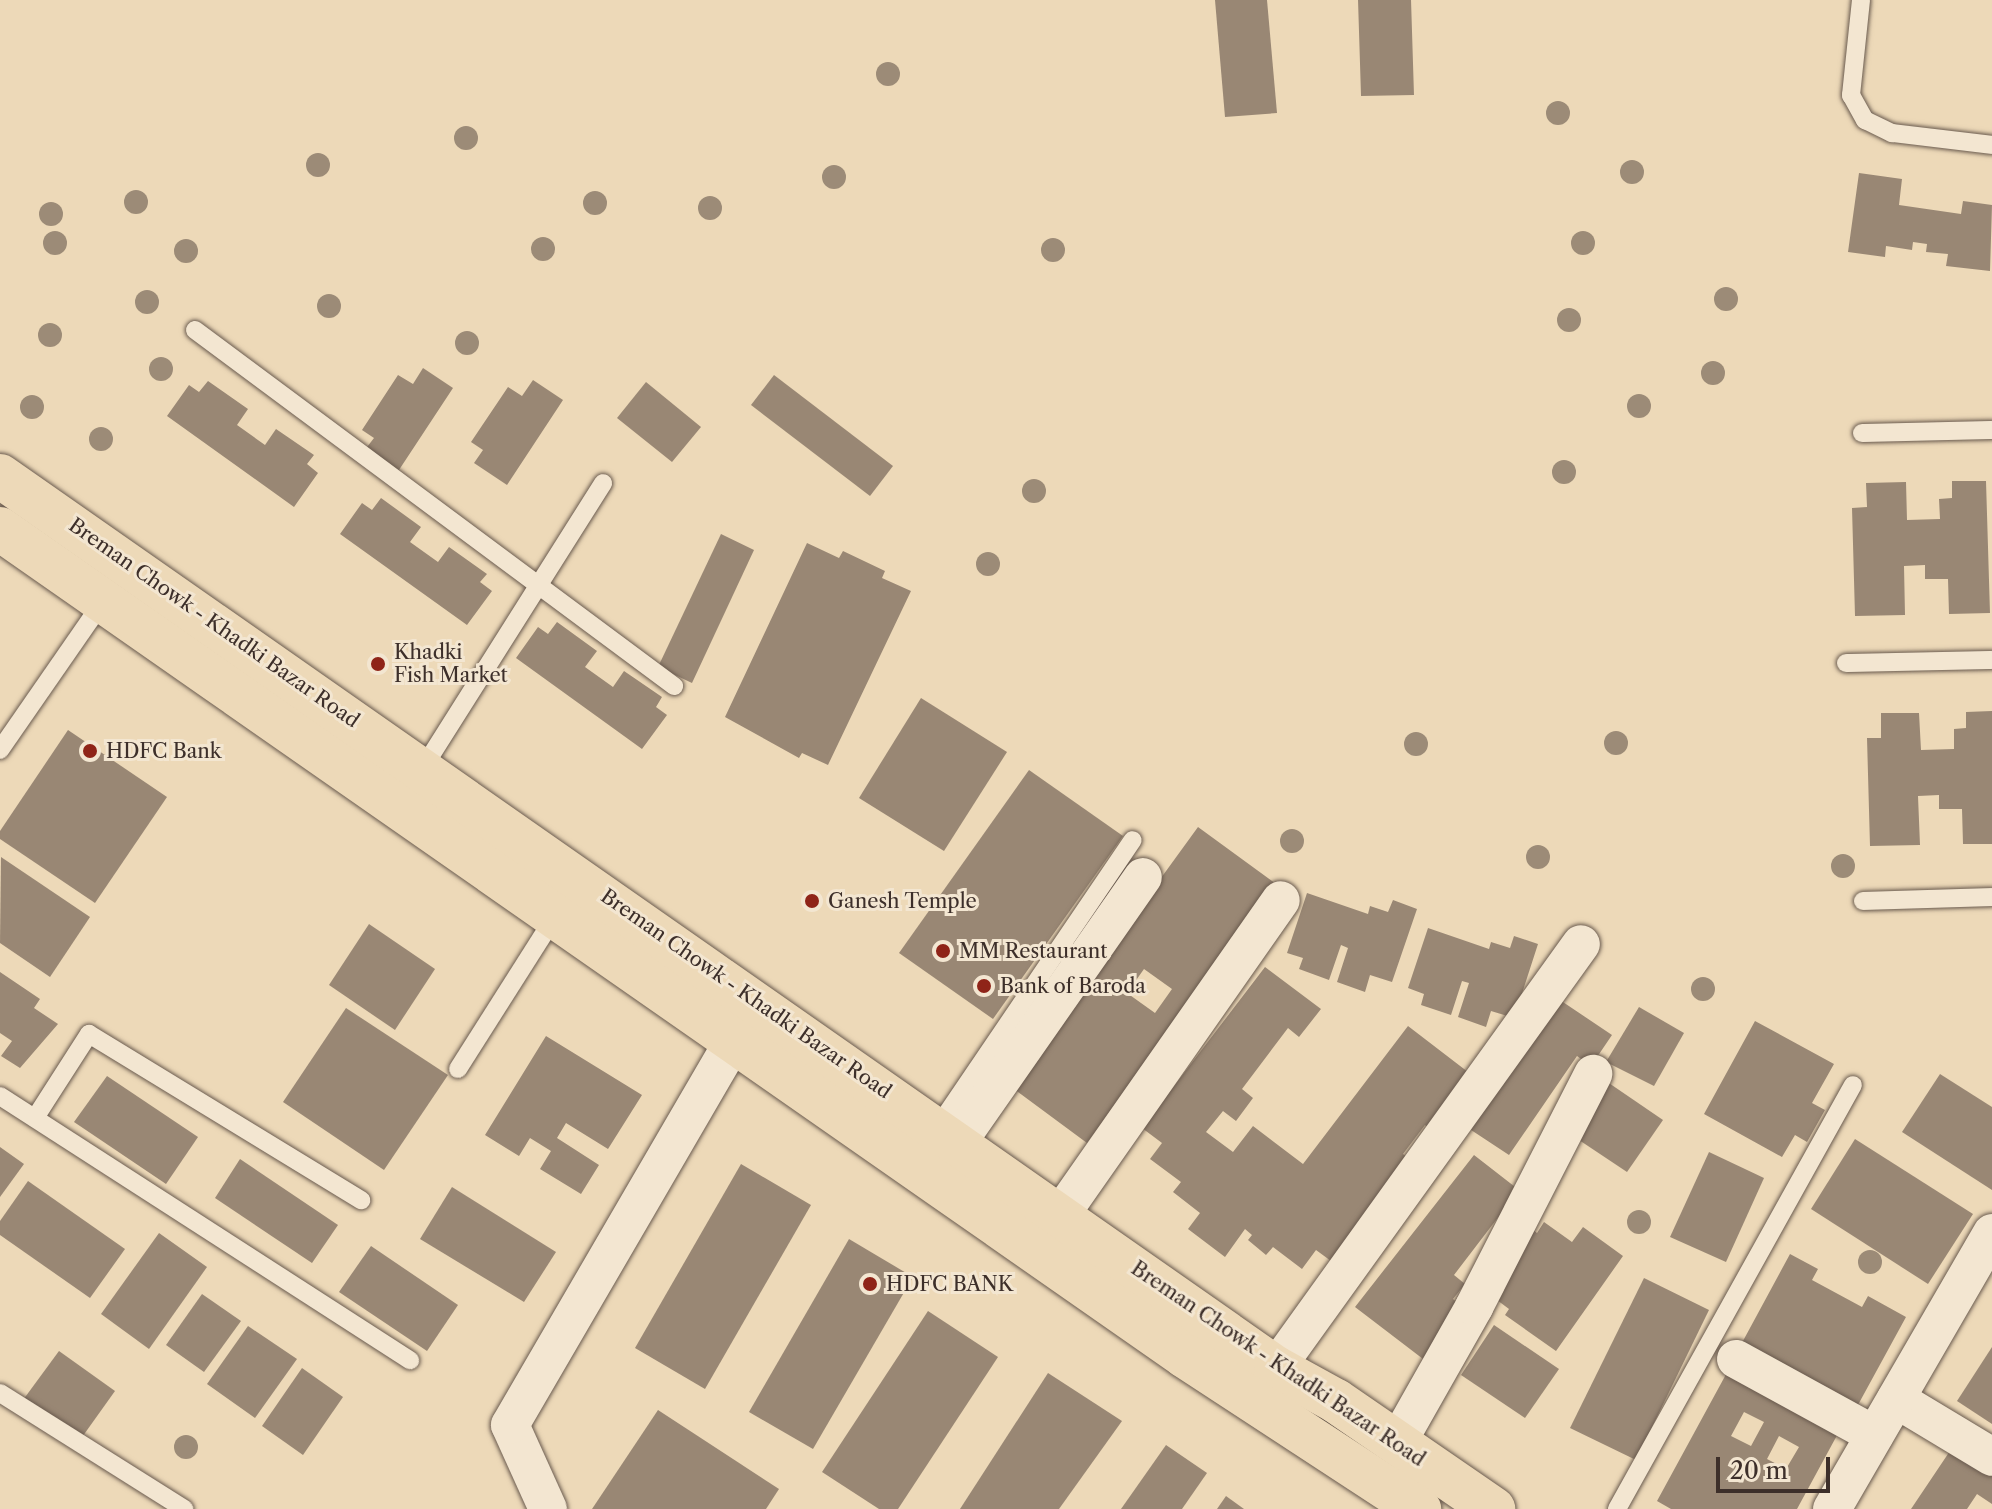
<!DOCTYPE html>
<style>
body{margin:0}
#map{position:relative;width:1992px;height:1509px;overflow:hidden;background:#edd9b8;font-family:"Libre Caslon Text",serif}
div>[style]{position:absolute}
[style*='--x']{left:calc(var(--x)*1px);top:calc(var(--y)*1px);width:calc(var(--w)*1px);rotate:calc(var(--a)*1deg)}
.building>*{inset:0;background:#998774}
.roads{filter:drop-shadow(0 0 2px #695a4e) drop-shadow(0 0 2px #695a4e)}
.service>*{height:18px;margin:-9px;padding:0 9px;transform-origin:9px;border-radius:9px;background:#f3e6d1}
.minor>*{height:38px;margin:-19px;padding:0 19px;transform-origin:19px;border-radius:19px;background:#f3e6d1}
.primary>*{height:44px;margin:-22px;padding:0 22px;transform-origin:22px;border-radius:22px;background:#edd9b8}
.trees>*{width:24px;height:24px;margin:-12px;border-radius:50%;background:#9c8b77}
.dots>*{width:22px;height:22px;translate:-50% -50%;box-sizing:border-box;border:4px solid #f3e6d1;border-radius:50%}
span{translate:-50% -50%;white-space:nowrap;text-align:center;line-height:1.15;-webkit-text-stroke:6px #f3e6d1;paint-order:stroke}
.street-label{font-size:20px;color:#3d2f2a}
.poi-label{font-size:20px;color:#3d2f2a}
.left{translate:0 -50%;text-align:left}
.scale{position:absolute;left:1716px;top:1457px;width:114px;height:36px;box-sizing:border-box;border:4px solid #3d2f2a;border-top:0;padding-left:10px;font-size:24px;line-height:28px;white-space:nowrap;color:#3d2f2a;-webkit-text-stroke:6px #f3e6d1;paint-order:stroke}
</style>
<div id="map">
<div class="building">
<i style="clip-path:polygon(1215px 0,1267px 0,1277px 113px,1225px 117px)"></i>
<i style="clip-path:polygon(1358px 0,1411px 0,1414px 95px,1361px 96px)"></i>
<i style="clip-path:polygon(1859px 173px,1902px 179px,1899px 205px,1961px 214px,1963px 201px,1992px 205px,1990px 271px,1946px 266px,1948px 254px,1926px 252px,1927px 244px,1913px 242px,1912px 250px,1886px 246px,1885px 257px,1848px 252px)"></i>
<i style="clip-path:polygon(423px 368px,453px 388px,397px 473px,364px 451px,374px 438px,362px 430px,398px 375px,413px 384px)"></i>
<i style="clip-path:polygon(774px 375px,893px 466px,870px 496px,751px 405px)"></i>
<i style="clip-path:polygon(533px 380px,563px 400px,507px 485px,474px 463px,483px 450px,471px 442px,508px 387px,522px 396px)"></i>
<i style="clip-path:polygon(208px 381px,248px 409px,237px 425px,265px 445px,276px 429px,314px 455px,307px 464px,318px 473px,294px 507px,167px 416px,189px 385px,199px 392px)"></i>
<i style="clip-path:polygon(646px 382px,701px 427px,672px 462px,617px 418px)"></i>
<i style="clip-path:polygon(1952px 481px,1986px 481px,1990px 613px,1949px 614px,1948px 579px,1925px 579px,1925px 565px,1904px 566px,1905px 615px,1855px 616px,1852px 508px,1867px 507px,1866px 483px,1906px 482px,1907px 520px,1940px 519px,1939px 499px,1952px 498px)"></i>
<i style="clip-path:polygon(381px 498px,421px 527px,410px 542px,438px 562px,449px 547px,487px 574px,480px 582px,492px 591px,467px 625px,340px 534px,362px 503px,372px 510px)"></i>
<i style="clip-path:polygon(721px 534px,754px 550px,692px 683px,658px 667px)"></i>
<i style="clip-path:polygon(807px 543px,839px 558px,843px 551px,885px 571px,882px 578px,911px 591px,828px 765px,802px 753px,799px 758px,725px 717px)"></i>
<i style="clip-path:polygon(557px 622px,597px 651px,585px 667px,613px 687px,624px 671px,662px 697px,656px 707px,667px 715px,642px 749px,516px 658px,538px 627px,548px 634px)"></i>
<i style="clip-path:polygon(921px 698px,1007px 752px,944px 851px,859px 798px)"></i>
<i style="clip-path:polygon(1992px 711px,1992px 844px,1963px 844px,1962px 809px,1939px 809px,1939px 795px,1918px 796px,1920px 845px,1870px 846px,1867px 738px,1881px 738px,1881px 713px,1919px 713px,1921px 750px,1954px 749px,1954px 729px,1966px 728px,1966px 712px)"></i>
<i style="clip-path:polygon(68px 730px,167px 797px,95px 903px,0 839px,0 831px)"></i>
<i style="clip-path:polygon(1029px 770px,1123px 836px,993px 1019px,899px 953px)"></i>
<i style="clip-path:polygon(evenodd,1198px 827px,1276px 884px,1087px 1143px,1010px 1086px,1198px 827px,1144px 969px,1172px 989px,1155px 1013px,1127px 993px,1144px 969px)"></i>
<i style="clip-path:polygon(1px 857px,90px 917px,50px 977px,0 943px)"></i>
<i style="clip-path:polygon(1307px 893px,1368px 914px,1370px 906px,1388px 912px,1393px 900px,1417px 909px,1392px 982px,1370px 975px,1365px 992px,1337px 982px,1348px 948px,1341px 945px,1329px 980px,1299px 969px,1303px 958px,1287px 953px)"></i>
<i style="clip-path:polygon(369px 924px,435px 969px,395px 1030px,329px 985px)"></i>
<i style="clip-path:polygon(1428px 928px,1489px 949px,1491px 942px,1510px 948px,1514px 936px,1538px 944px,1514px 1018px,1491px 1011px,1486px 1027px,1458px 1017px,1469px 983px,1462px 981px,1451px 1015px,1421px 1005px,1424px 994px,1408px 988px)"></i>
<i style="clip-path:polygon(1265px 967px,1321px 1009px,1299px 1037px,1288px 1028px,1242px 1089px,1253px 1098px,1236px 1121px,1223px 1111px,1206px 1132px,1233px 1152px,1253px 1126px,1303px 1164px,1408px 1026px,1481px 1082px,1439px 1137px,1425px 1125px,1403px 1154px,1418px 1165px,1331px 1261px,1316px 1250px,1302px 1269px,1273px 1247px,1266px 1255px,1248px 1240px,1252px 1235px,1245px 1229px,1225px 1257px,1188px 1229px,1200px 1213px,1173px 1192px,1181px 1182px,1150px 1159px,1162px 1143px,1142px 1128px)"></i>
<i style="clip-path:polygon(0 972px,40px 999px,34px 1008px,58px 1024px,20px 1068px,1px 1056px,12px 1041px,0 1033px)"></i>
<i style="clip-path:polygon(1551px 994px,1612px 1035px,1591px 1066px,1577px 1056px,1509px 1155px,1462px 1124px)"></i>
<i style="clip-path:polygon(1639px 1007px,1684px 1033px,1654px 1086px,1606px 1062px)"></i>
<i style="clip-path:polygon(346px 1008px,448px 1075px,384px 1170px,283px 1102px)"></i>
<i style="clip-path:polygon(1755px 1021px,1834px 1064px,1812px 1103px,1825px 1110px,1807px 1142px,1795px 1135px,1782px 1157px,1704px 1114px)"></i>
<i style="clip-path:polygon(546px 1036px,642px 1095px,608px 1149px,566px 1123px,557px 1138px,599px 1165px,581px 1194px,540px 1169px,551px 1151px,530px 1138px,519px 1156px,485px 1135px)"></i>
<i style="clip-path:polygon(1940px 1074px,1992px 1107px,1992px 1190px,1902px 1132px)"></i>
<i style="clip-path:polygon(107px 1076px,198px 1137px,166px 1184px,74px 1122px)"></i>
<i style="clip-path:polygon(1603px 1079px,1663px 1120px,1627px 1172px,1570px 1134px)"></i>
<i style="clip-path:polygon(1855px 1139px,1973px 1214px,1928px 1284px,1811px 1209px)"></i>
<i style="clip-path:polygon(0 1147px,24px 1164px,0 1197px)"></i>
<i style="clip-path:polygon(1709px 1152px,1764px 1178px,1726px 1262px,1670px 1237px)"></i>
<i style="clip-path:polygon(1474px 1155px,1519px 1190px,1454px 1275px,1465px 1284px,1453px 1299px,1467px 1311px,1427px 1362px,1355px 1307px)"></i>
<i style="clip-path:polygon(240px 1159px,338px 1225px,312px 1263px,215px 1198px)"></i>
<i style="clip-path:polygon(741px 1164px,811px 1205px,705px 1389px,635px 1348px)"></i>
<i style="clip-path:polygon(28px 1181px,125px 1249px,90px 1298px,0 1235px,0 1221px)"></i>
<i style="clip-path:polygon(452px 1187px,556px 1252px,524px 1302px,420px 1239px)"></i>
<i style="clip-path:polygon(1544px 1222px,1572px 1242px,1583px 1227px,1623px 1256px,1556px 1351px,1505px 1315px,1509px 1309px,1493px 1297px,1524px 1223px,1537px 1233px)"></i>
<i style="clip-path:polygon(159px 1233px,207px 1267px,149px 1349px,101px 1314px)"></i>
<i style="clip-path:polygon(849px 1239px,913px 1277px,813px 1449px,749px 1412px)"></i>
<i style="clip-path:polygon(371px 1246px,458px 1305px,427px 1351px,339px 1292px)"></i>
<i style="clip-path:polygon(1790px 1254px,1818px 1269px,1812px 1280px,1862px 1307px,1868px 1296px,1906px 1317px,1853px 1414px,1737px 1352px)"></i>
<i style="clip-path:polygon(1644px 1278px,1709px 1310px,1636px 1460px,1570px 1428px)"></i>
<i style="clip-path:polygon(202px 1294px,241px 1321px,204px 1372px,166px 1345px)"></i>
<i style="clip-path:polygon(928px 1311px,998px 1357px,898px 1509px,879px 1509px,822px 1472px)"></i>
<i style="clip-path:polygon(1494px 1325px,1559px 1369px,1525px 1418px,1461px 1375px)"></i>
<i style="clip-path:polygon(248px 1326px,297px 1359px,255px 1418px,207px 1384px)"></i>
<i style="clip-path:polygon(1992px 1347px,1992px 1424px,1957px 1401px)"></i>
<i style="clip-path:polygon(59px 1351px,115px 1391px,80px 1440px,23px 1400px)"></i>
<i style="clip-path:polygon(evenodd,1730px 1367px,1841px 1428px,1797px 1509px,1671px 1509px,1657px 1501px,1730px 1367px,1744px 1412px,1764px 1422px,1751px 1446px,1731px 1436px,1744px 1412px,1730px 1367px,1779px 1436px,1799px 1447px,1786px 1469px,1767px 1459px,1779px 1436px)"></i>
<i style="clip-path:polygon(302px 1368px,343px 1397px,303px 1455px,262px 1426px)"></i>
<i style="clip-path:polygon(1048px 1373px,1122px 1421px,1059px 1509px,960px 1509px)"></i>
<i style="clip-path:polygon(658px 1410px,779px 1489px,766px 1509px,592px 1509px)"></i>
<i style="clip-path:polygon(1956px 1442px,1992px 1466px,1992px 1504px,1977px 1494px,1967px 1509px,1911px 1509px)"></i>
<i style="clip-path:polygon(1166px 1445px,1207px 1473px,1182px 1509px,1121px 1509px)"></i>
<i style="clip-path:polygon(1226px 1496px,1244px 1509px,1217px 1509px)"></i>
</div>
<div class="roads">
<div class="service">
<i style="--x:1861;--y:0;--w:96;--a:96"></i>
<i style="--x:1851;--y:95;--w:29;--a:61"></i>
<i style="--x:1865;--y:120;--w:30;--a:26"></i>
<i style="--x:1892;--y:133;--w:101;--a:6.8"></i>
<i style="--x:195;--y:330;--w:597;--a:36.62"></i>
<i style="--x:1862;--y:433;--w:130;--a:-1.3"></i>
<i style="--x:1846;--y:663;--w:146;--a:-1.2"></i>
<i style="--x:0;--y:750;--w:181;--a:-55.3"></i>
<i style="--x:423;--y:768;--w:337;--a:-57.7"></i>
<i style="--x:1863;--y:901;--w:129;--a:-1.8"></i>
<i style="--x:458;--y:1069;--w:181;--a:-57.6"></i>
<i style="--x:0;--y:1096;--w:488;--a:32.8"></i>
<i style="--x:35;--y:1118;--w:100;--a:-57.3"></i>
<i style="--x:89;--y:1034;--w:319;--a:31.4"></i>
<i style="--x:937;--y:1128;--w:348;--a:-55.8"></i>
<i style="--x:0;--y:1393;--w:218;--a:32.2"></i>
<i style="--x:1617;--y:1509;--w:485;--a:-60.9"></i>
</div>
<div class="minor">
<i style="--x:958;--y:1142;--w:323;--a:-55.1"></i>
<i style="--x:1061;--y:1214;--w:383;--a:-55"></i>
<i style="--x:1736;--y:1359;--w:158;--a:28.7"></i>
<i style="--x:1276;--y:1368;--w:522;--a:-54.27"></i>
<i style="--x:1896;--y:1399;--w:112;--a:31.1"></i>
<i style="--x:1396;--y:1445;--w:159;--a:-60.5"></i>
<i style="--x:1474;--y:1307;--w:262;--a:-62.9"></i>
<i style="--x:548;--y:1509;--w:92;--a:-114.3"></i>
<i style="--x:510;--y:1425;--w:475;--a:-59.8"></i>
<i style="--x:1832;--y:1509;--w:319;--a:-59.9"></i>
</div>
<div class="primary">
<i style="--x:0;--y:476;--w:1557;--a:34.96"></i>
<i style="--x:1276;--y:1368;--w:68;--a:28.8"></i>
<i style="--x:1336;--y:1401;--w:191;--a:34.5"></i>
<i style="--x:0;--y:529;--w:1445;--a:34.91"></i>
<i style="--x:1185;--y:1356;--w:280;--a:33.2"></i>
</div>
</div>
<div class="trees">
<i style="left:888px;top:74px"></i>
<i style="left:1558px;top:113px"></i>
<i style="left:466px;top:138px"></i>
<i style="left:318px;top:165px"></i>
<i style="left:1632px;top:172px"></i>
<i style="left:834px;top:177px"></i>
<i style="left:136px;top:202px"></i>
<i style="left:595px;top:203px"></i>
<i style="left:710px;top:208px"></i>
<i style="left:51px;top:214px"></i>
<i style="left:55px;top:243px"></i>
<i style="left:1583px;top:243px"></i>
<i style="left:543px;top:249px"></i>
<i style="left:1053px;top:250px"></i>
<i style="left:186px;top:251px"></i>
<i style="left:1726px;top:299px"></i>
<i style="left:147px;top:302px"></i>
<i style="left:329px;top:306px"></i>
<i style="left:1569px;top:320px"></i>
<i style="left:50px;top:335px"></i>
<i style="left:467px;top:343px"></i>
<i style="left:161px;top:369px"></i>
<i style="left:1713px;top:373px"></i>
<i style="left:1639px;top:406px"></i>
<i style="left:32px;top:407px"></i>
<i style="left:101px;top:439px"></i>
<i style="left:1564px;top:472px"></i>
<i style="left:1034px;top:491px"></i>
<i style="left:988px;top:564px"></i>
<i style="left:1616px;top:743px"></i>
<i style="left:1416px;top:744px"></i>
<i style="left:1292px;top:841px"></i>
<i style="left:1538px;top:857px"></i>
<i style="left:1843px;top:866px"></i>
<i style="left:1703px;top:989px"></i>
<i style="left:1639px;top:1222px"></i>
<i style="left:1870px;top:1262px"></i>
<i style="left:186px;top:1447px"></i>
</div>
<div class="dots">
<i style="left:378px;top:664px;background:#8f2418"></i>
<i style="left:90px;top:751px;background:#8f2418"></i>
<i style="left:812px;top:901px;background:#8f2418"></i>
<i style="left:943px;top:951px;background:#8f2418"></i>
<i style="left:984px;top:986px;background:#8f2418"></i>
<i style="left:870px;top:1284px;background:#8f2418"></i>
</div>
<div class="street-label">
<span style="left:214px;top:623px;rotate:35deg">Breman Chowk - Khadki Bazar Road</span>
<span style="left:746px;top:994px;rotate:35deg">Breman Chowk - Khadki Bazar Road</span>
<span style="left:1278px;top:1364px;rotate:34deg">Breman Chowk - Khadki Bazar Road</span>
</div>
<div class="poi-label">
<span class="left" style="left:394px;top:664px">Khadki<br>Fish Market</span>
<span class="left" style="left:106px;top:751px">HDFC Bank</span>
<span class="left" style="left:828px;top:901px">Ganesh Temple</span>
<span class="left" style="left:959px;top:951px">MM Restaurant</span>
<span class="left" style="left:1000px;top:986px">Bank of Baroda</span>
<span class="left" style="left:886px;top:1284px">HDFC BANK</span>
</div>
<div class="scale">20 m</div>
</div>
